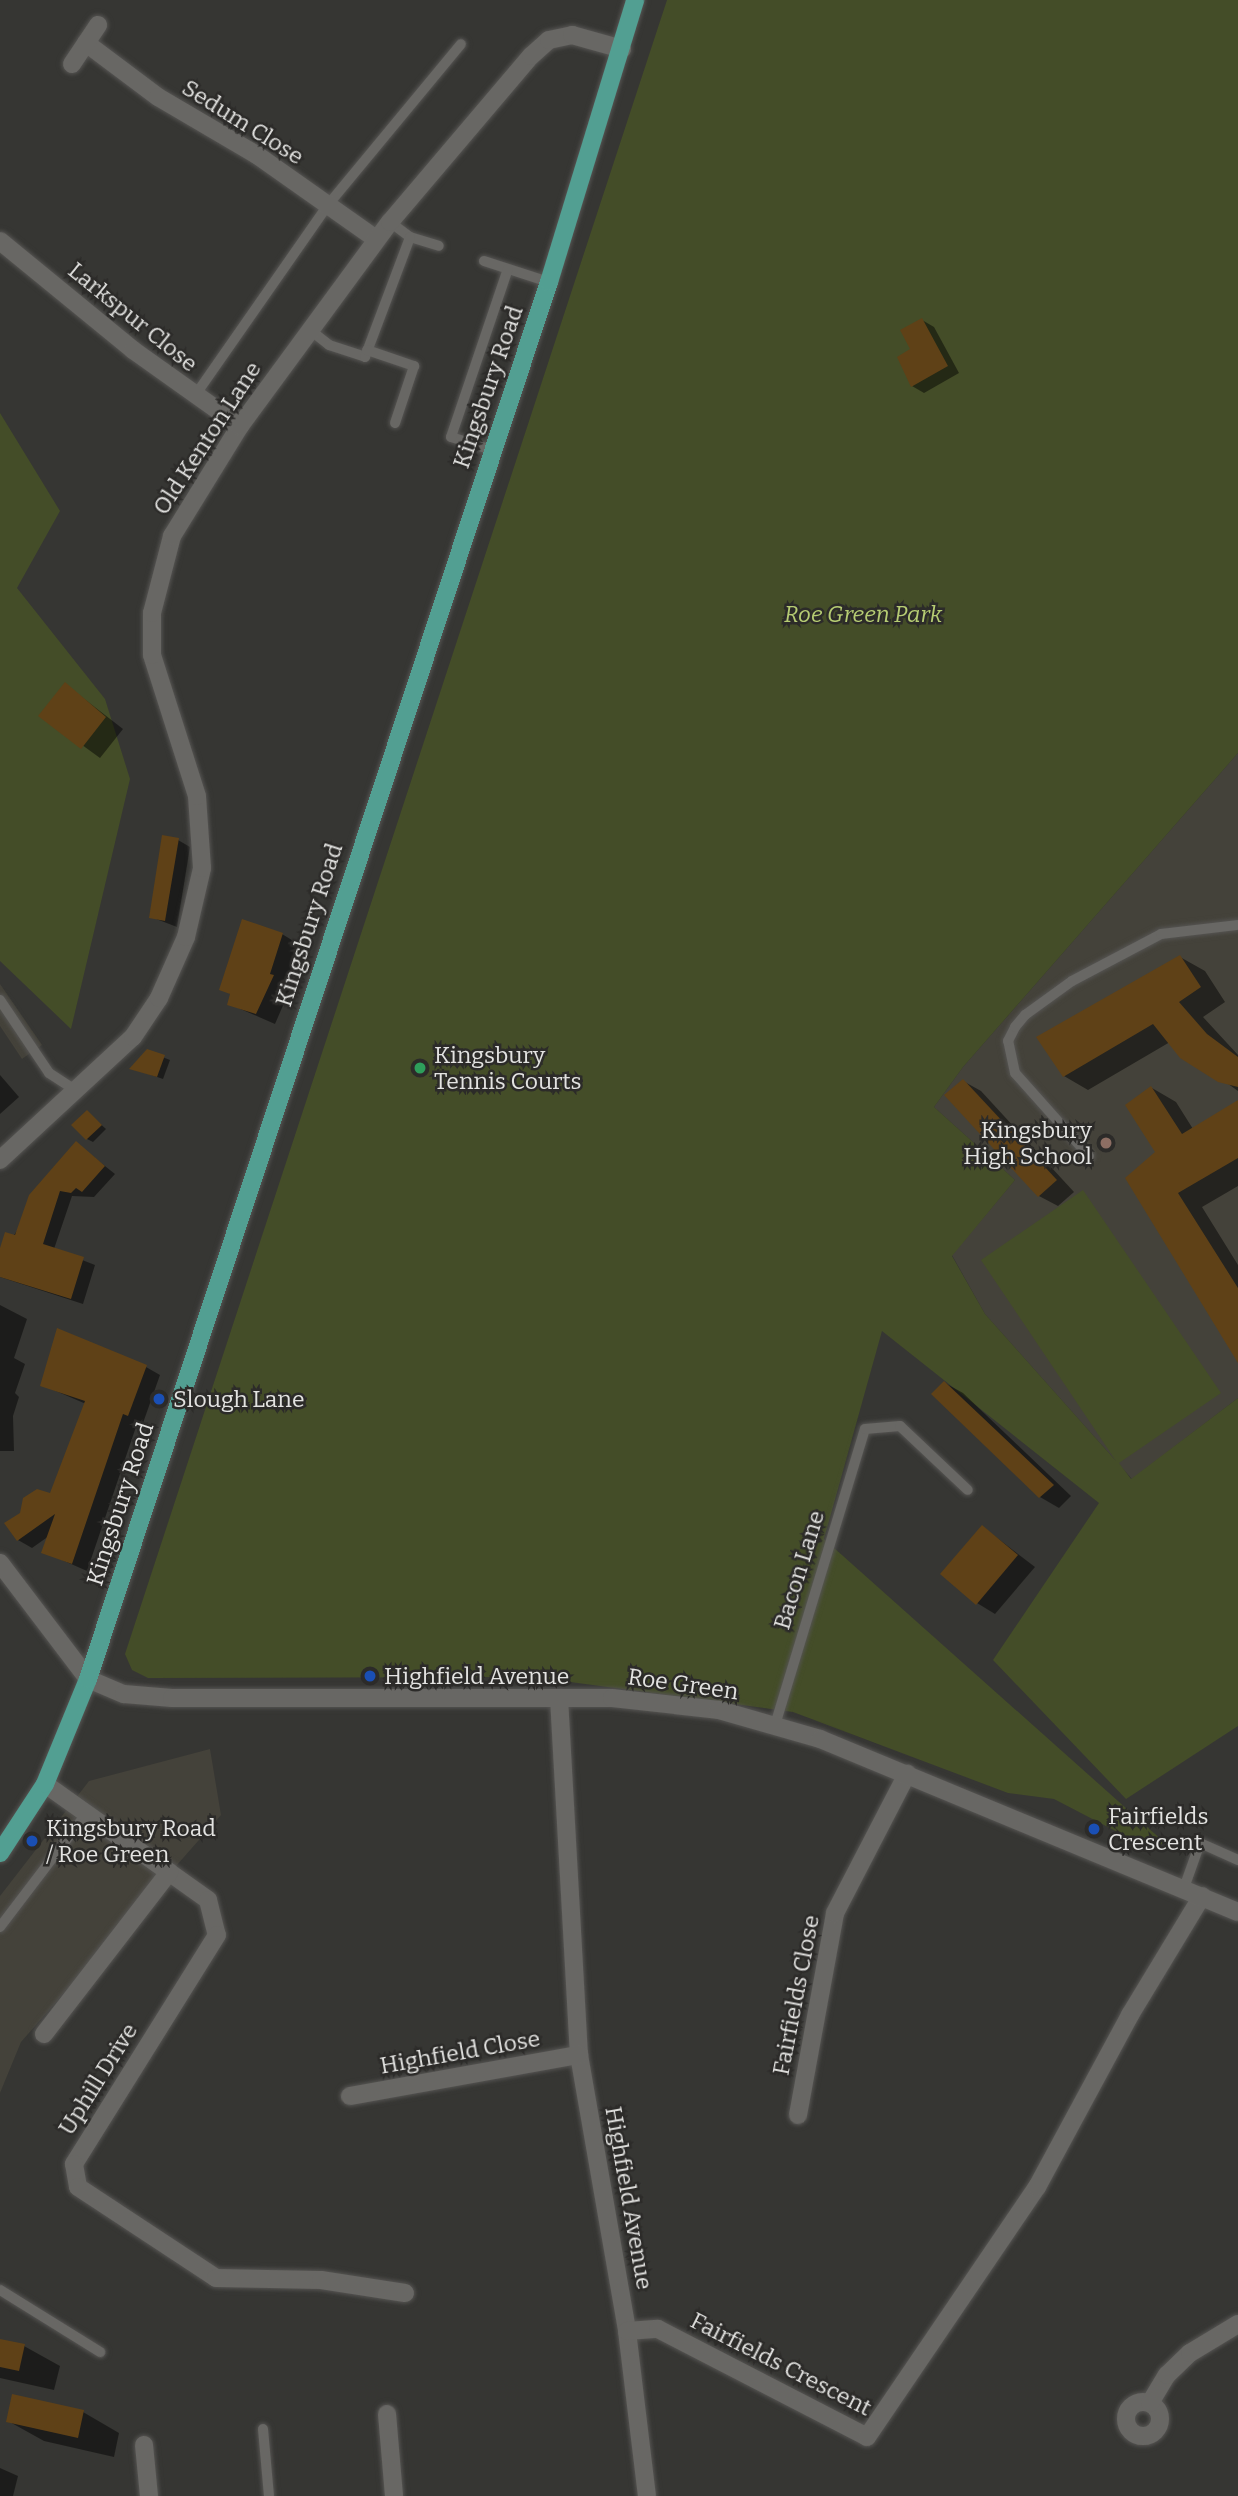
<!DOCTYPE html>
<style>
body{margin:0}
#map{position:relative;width:1238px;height:2496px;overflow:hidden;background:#363633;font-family:Bitter,serif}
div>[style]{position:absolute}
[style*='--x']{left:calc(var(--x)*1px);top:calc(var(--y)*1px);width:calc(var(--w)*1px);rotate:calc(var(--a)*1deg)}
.built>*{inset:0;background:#44423a}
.green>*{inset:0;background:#444d28}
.shadow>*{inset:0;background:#0007}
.building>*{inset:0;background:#5f4117}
.roads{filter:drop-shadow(0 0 2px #555452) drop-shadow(0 0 2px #555452)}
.lane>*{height:10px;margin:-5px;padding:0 5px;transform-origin:5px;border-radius:5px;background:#686764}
.street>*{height:18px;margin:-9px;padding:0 9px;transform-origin:9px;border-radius:9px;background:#686764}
.street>.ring{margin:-9px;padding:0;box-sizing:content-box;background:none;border:18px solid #686764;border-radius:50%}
.secondary>*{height:18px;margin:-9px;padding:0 9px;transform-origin:9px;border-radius:9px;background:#686764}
.primary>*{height:18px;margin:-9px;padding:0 9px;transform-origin:9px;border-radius:9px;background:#529f92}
.dots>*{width:19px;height:19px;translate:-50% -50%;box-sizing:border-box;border:4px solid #2c2b29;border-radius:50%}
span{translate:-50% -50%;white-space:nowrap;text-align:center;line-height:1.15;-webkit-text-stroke:5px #2c2b29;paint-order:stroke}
.street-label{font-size:23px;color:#e3e3e1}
.park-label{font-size:23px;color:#b6cc73;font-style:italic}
.poi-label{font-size:23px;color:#e3e3e1}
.left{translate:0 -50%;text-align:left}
.right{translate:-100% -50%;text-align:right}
</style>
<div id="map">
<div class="built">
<i style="clip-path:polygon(1238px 753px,1238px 1398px,1132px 1479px,985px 1314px,952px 1255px,1015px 1180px,934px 1107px,963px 1067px)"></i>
<i style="clip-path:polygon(0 984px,42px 1045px,22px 1059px,0 1026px)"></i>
<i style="clip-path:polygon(210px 1749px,221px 1815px,21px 2042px,0 2093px,0 1896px,89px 1781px)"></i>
</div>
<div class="green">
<i style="clip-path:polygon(667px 0,1238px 0,1238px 753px,963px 1067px,934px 1107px,1015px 1180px,952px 1256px,985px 1314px,1116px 1461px,981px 1260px,1083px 1190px,1221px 1393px,1119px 1463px,1131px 1479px,1238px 1398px,1238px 1726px,1126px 1799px,993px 1660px,1099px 1503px,882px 1331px,824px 1539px,1164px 1842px,1154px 1851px,1054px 1799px,1008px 1793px,793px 1712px,533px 1677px,148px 1678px,132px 1670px,125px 1654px)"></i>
<i style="clip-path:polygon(0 413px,60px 511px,17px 588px,105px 699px,130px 779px,71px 1029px,0 961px)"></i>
</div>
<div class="shadow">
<i style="clip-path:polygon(922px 320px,934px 327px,959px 373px,924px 393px,912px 386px,913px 350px)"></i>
<i style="clip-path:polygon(65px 684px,123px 729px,100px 758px,41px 715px)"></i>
<i style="clip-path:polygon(178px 840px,190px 847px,177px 927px,151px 917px)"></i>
<i style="clip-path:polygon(282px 934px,300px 945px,288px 985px,291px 987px,275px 1024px,229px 1004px,232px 995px,222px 989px)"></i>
<i style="clip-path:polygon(1180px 957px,1205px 971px,1225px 1002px,1203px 1017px,1238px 1055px,1238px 1091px,1170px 1042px,1088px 1090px,1064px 1076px)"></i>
<i style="clip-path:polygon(147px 1051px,170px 1060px,163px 1079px,131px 1068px)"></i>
<i style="clip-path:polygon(0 1075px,19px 1097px,0 1114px)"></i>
<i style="clip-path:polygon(963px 1081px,981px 1091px,1074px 1192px,1058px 1206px,1039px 1196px)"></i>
<i style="clip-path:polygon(1152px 1088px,1176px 1102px,1193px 1129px,1238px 1102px,1238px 1186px,1202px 1207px,1238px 1265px,1238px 1360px,1158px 1152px)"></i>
<i style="clip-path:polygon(87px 1112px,106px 1129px,93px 1142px,87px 1139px)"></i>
<i style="clip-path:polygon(76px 1143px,115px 1174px,94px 1197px,72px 1196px,54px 1249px,95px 1265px,83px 1304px,0 1277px,0 1256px)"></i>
<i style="clip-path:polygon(0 1305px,27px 1319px,14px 1358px,25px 1364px,15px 1393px,19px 1397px,13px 1416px,14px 1451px,0 1451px)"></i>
<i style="clip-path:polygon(146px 1367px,160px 1375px,143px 1423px,138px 1421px,87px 1571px,44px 1552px,49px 1536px,32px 1548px,18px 1540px,51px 1495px,86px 1404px,42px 1385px)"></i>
<i style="clip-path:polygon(945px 1383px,963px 1393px,1071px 1496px,1059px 1508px,1040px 1497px,934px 1394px)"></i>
<i style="clip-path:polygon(983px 1527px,1035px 1567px,995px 1614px,977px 1603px)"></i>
<i style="clip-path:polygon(0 2340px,24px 2346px,60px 2366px,54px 2390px,0 2378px)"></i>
<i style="clip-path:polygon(83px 2412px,119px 2433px,114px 2457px,44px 2441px,8px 2421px)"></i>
<i style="clip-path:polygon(0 2468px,18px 2476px,13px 2496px,0 2496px)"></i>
</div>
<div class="building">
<i style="clip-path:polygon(922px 318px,948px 366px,911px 387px,897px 357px,910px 349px,900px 330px)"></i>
<i style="clip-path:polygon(65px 682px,106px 717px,81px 749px,38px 716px)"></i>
<i style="clip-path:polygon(162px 835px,179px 838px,165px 921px,149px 918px)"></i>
<i style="clip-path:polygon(242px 919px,283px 933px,270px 974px,274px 975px,256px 1014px,227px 1005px,230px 994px,219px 990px)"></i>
<i style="clip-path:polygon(1180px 955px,1201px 987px,1179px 1002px,1207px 1034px,1238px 1057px,1238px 1087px,1218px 1082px,1180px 1058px,1153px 1024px,1063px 1077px,1036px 1037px)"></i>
<i style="clip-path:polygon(147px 1049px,165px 1055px,157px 1077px,129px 1069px)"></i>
<i style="clip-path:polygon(963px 1079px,1057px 1180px,1038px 1197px,944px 1095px)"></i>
<i style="clip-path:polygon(1151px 1086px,1182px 1134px,1238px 1100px,1238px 1158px,1178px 1193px,1238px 1288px,1238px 1363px,1125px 1178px,1155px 1152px,1125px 1105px)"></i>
<i style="clip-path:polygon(87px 1110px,102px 1125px,86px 1140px,71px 1125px)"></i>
<i style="clip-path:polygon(76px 1141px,105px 1166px,82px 1192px,76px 1188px,71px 1193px,60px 1191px,43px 1244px,84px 1257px,71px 1299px,0 1277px,0 1248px,5px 1232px,15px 1235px,29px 1195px)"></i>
<i style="clip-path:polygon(57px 1328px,147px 1365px,128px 1416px,123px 1414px,72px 1564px,41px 1553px,55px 1514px,17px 1541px,4px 1523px,20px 1513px,23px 1498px,37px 1489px,50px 1493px,85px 1401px,40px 1386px)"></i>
<i style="clip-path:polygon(944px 1381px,1054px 1485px,1039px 1498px,931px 1394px)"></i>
<i style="clip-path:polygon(982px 1525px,1018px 1555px,976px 1605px,940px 1574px)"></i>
<i style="clip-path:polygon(0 2339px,25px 2344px,19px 2371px,0 2367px)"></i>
<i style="clip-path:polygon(12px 2394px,84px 2410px,78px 2438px,6px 2422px)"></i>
</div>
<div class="roads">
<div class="lane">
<i style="--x:390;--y:222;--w:25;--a:37"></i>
<i style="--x:410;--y:237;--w:30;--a:17"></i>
<i style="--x:484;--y:261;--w:68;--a:17.9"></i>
<i style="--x:310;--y:330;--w:24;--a:38"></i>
<i style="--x:329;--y:345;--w:38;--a:18"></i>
<i style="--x:365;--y:357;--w:128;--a:-69.4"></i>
<i style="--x:367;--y:350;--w:50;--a:18.8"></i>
<i style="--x:414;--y:366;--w:60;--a:108.4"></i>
<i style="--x:194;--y:397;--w:233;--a:-55.1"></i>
<i style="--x:327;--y:206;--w:210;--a:-50.4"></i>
<i style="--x:492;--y:450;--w:43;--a:-162.4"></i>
<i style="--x:451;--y:437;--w:177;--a:-71.3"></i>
<i style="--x:0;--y:1000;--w:88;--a:56.1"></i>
<i style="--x:49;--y:1073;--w:33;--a:33"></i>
<i style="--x:1089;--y:1156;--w:111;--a:-131.7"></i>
<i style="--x:1015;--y:1073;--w:33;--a:-102"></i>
<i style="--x:1008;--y:1041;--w:16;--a:-63"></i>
<i style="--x:1015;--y:1027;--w:16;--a:-50"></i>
<i style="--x:1025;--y:1015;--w:58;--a:-35.9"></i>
<i style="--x:1072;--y:981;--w:101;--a:-27.8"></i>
<i style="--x:1161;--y:934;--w:78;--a:-6.7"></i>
<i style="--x:775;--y:1725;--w:309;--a:-73.1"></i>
<i style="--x:865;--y:1429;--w:35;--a:-5"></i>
<i style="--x:900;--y:1426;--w:93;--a:43.3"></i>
<i style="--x:1184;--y:1888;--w:48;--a:-70.4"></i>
<i style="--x:1200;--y:1843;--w:42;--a:24.1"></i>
<i style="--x:0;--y:1927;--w:142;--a:-52.7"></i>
<i style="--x:0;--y:2290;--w:118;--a:31.8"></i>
<i style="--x:263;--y:2429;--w:67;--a:84.9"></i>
</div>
<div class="street">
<i style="--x:86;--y:43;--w:90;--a:36.9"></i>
<i style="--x:158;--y:97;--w:115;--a:30.4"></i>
<i style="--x:257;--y:155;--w:146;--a:35.2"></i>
<i style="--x:72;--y:64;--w:47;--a:-56.3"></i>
<i style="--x:0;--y:241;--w:172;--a:39.3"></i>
<i style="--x:133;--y:350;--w:131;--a:35.4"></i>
<i style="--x:0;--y:1160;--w:181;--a:-42.8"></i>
<i style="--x:133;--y:1037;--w:47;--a:-56.3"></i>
<i style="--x:159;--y:998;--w:67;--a:-66.1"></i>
<i style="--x:186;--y:937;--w:71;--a:-76.9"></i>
<i style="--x:202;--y:868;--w:72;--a:-94"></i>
<i style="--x:197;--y:796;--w:148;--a:-107.7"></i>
<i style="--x:152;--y:655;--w:42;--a:-90"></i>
<i style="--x:152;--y:613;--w:80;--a:-75.4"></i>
<i style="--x:172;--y:536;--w:129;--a:-58.3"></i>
<i style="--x:240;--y:426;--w:253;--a:-53.7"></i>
<i style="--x:390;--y:222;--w:218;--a:-49.7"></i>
<i style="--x:531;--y:56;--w:24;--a:-42"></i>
<i style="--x:549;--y:40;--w:24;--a:-12"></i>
<i style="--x:572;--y:35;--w:52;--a:15.6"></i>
<i style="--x:0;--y:1563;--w:146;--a:52.8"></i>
<i style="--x:559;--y:1698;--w:358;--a:86.8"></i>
<i style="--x:579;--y:2055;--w:280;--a:80.1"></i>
<i style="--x:627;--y:2331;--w:166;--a:83.1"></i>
<i style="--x:45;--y:1784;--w:200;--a:35.4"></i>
<i style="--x:208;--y:1900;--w:36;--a:76"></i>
<i style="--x:217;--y:1935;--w:270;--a:122"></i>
<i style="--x:74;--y:2164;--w:23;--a:80"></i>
<i style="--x:78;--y:2187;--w:165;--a:33.4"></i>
<i style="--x:216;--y:2278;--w:105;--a:1.1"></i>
<i style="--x:321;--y:2280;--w:85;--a:8.8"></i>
<i style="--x:44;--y:2034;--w:205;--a:-52.3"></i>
<i style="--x:350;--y:2096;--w:233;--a:-10.2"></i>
<i style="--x:798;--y:2115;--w:205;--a:-79.6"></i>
<i style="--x:835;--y:1913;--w:157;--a:-62.6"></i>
<i style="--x:627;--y:2331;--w:31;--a:-4"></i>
<i style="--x:658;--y:2329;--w:235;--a:27.3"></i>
<i style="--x:867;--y:2437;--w:302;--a:-55.8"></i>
<i style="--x:1037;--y:2187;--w:196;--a:-61.6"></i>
<i style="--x:1130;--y:2015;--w:139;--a:-58.8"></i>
<i class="ring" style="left:1126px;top:2402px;width:16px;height:16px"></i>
<i style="--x:1150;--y:2403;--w:33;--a:-59"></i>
<i style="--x:1167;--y:2375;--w:32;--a:-44"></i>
<i style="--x:1190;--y:2353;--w:56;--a:-31.1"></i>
<i style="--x:387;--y:2414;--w:82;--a:85.1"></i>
<i style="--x:144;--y:2445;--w:51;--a:84.4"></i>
</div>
<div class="secondary">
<i style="--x:88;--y:1679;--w:39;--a:23"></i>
<i style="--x:124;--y:1694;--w:48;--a:4.8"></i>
<i style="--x:172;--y:1698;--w:440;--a:0"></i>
<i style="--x:612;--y:1698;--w:108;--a:6.4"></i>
<i style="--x:719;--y:1710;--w:105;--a:16"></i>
<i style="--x:820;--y:1739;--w:452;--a:22.5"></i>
</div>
<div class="primary">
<i style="--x:0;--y:1853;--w:82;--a:-56.9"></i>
<i style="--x:45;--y:1784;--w:113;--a:-67.7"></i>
<i style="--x:88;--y:1679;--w:1471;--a:-71.74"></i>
<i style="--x:549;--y:282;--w:295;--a:-73"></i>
</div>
</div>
<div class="dots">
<i style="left:420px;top:1068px;background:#2e9e5b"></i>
<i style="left:1106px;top:1143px;background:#8d6e63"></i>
<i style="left:159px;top:1399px;background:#1a4fb4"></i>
<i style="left:370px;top:1676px;background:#1a4fb4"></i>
<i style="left:1094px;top:1829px;background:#1a4fb4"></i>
<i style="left:32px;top:1841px;background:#1a4fb4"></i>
</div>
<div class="street-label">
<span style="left:243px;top:122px;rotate:32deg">Sedum Close</span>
<span style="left:133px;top:317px;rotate:39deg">Larkspur Close</span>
<span style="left:488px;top:387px;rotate:-71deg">Kingsbury Road</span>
<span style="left:207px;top:438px;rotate:-57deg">Old Kenton Lane</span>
<span style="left:309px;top:925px;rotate:-72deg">Kingsbury Road</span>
<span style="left:120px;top:1504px;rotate:-72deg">Kingsbury Road</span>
<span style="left:799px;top:1570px;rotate:-73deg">Bacon Lane</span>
<span style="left:683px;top:1684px;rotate:8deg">Roe Green</span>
<span style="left:796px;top:1995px;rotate:-79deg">Fairfields Close</span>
<span style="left:460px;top:2052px;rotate:-10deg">Highfield Close</span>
<span style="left:98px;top:2079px;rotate:-58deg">Uphill Drive</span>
<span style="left:629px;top:2198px;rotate:80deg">Highfield Avenue</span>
<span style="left:781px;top:2364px;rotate:27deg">Fairfields Crescent</span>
</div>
<div class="park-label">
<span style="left:863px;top:614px">Roe Green Park</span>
</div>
<div class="poi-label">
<span class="left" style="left:434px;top:1068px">Kingsbury<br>Tennis Courts</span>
<span class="right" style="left:1092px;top:1143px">Kingsbury<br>High School</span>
<span class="left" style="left:173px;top:1399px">Slough Lane</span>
<span class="left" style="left:384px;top:1676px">Highfield Avenue</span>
<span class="left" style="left:1108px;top:1829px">Fairfields<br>Crescent</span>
<span class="left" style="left:46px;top:1841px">Kingsbury Road<br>/ Roe Green</span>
</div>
</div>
